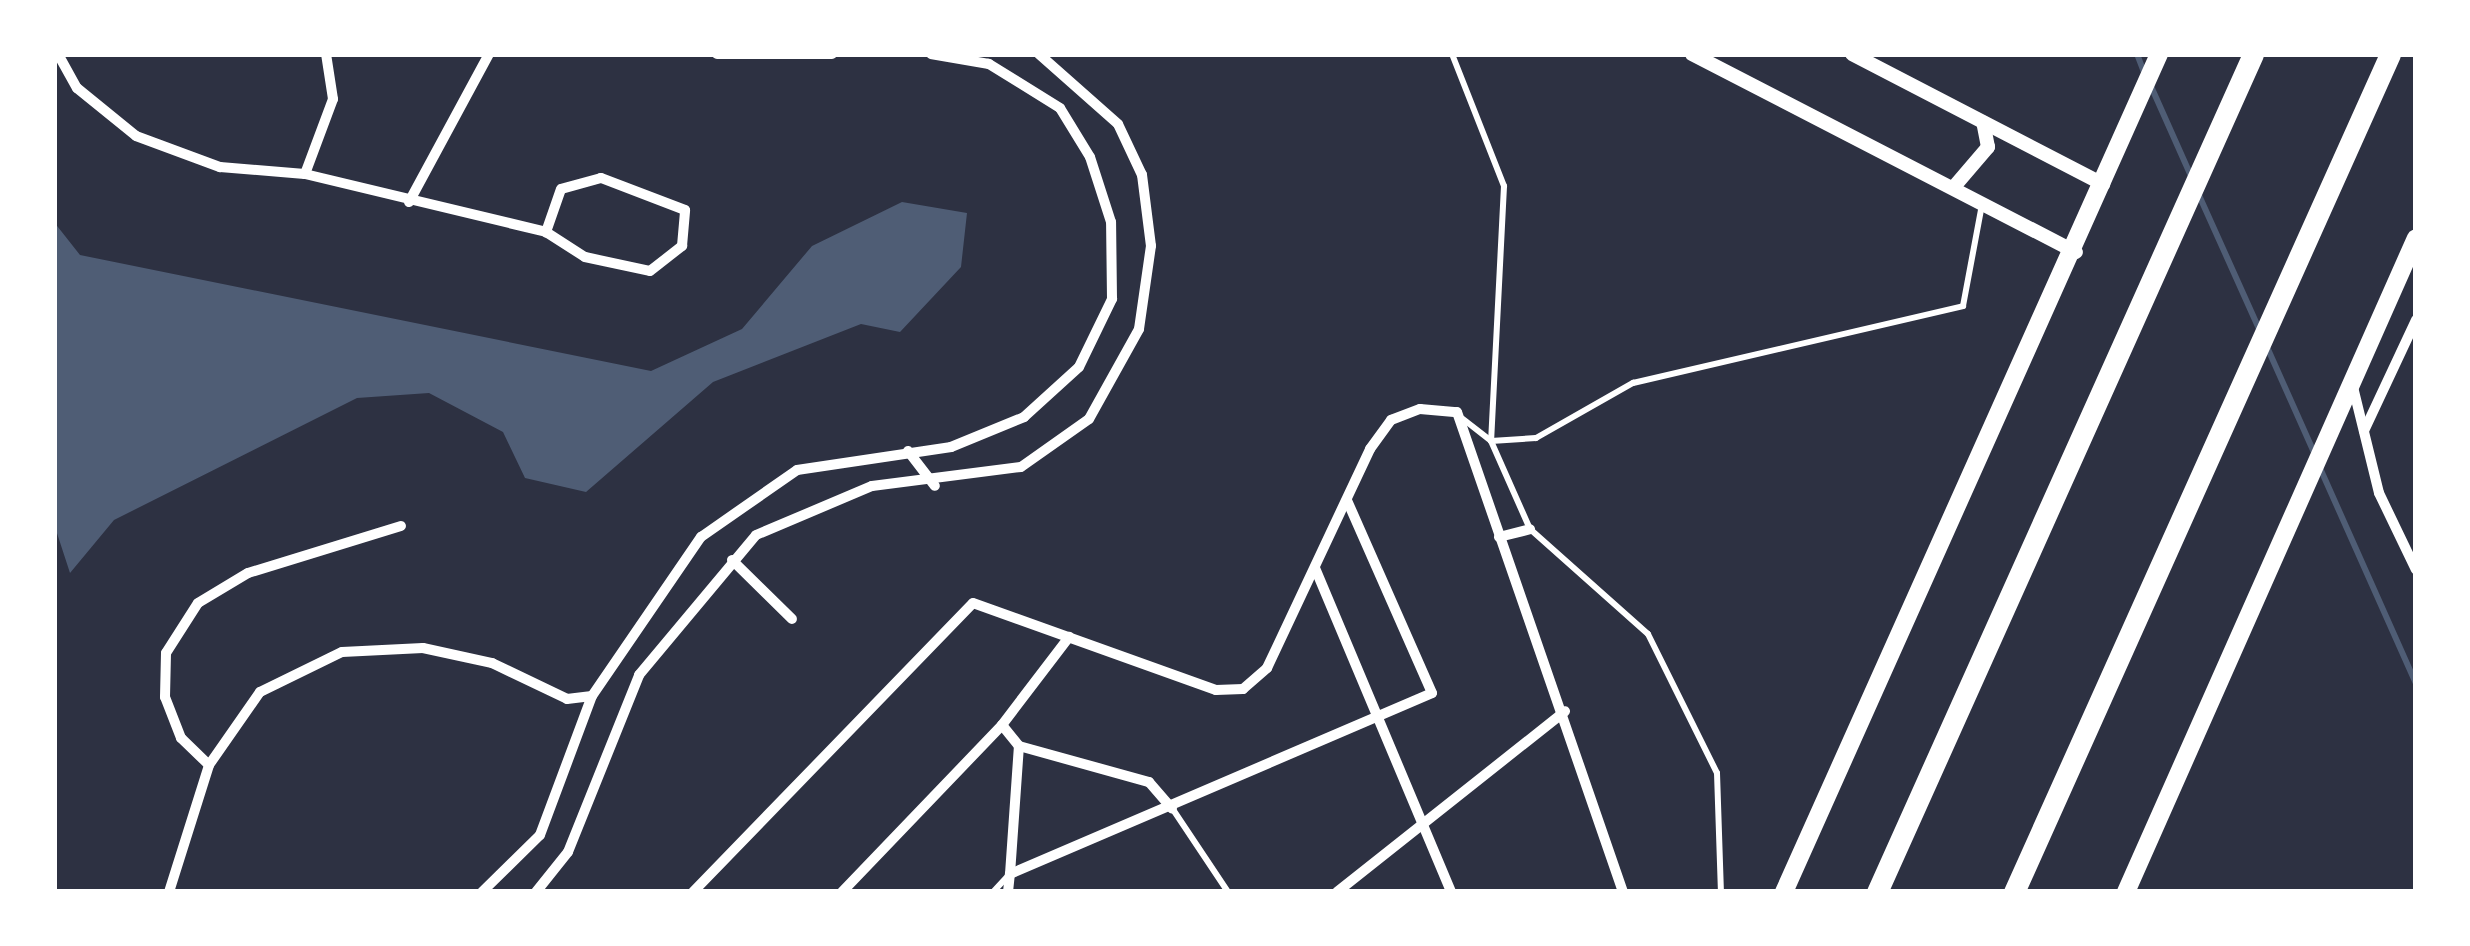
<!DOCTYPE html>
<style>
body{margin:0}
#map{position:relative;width:2470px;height:946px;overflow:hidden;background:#2d3142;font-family:"Space Grotesk",sans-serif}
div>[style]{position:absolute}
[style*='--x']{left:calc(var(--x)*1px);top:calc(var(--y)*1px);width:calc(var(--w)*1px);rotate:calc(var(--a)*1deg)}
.water>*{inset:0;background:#4f5d75}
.stream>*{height:6px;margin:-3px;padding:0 3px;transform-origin:3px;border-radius:3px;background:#4f5d75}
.service>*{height:6px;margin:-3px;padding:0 3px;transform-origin:3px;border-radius:3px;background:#fff}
.minor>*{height:10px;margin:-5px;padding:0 5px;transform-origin:5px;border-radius:5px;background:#fff}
.tertiary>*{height:14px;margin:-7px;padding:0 7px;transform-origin:7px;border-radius:7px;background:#fff}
.primary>*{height:18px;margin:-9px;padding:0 9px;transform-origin:9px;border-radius:9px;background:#fff}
.motorway>*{height:21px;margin:-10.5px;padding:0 10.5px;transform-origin:10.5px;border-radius:10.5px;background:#fff}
span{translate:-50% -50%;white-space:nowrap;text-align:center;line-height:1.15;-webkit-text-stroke:9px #fff;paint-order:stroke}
.frame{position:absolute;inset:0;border:57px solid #fff;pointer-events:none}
</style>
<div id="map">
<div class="water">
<i style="clip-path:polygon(902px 202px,967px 213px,961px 267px,900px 332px,861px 324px,713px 382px,586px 492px,525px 478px,503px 432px,429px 393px,357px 398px,114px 520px,70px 573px,54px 524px,54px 222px,80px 255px,651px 371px,742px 329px,812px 246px)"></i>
</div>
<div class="stream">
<i style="--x:2137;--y:54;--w:19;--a:69"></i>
<i style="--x:2150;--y:84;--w:101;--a:66"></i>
<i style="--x:2198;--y:193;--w:149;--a:65.8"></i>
<i style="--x:2267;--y:347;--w:118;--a:66"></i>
<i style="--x:2320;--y:468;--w:236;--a:66"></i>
</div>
<div class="service">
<i style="--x:1452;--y:54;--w:142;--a:68.5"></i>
<i style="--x:1504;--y:186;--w:255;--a:92.9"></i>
<i style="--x:1491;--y:441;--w:96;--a:66.1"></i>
<i style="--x:1530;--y:529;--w:158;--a:41.7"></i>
<i style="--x:1648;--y:634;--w:155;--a:63.6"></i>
<i style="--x:1717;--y:773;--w:119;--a:88.1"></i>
<i style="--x:1463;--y:419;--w:36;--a:38"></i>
<i style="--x:1491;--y:441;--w:45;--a:-3.8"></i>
<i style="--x:1536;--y:438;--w:112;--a:-29.6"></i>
<i style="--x:1633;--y:383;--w:339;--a:-13.1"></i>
<i style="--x:1963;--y:306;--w:104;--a:-79.4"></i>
<i style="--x:1172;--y:808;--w:101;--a:56.3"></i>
<i style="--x:993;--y:892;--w:21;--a:-47"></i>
</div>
<div class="minor">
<i style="--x:58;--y:54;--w:39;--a:61"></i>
<i style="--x:77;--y:88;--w:76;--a:39.1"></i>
<i style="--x:136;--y:136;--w:90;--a:20.3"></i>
<i style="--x:220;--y:167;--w:85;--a:4.7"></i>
<i style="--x:305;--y:174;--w:248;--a:13.5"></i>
<i style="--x:546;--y:232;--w:46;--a:32.7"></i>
<i style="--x:585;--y:257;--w:66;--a:12.2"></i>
<i style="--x:650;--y:271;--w:41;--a:-38"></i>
<i style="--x:682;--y:246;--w:36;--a:-85"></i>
<i style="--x:685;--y:210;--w:90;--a:-159.1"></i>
<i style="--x:601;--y:178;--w:41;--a:164.6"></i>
<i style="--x:561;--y:189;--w:46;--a:109.2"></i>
<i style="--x:717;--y:54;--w:115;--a:0"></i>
<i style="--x:305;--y:174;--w:80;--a:-69.5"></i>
<i style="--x:333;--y:99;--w:46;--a:-98.8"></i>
<i style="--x:409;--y:202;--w:168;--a:-61.6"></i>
<i style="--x:2352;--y:383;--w:113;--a:76.2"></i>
<i style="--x:2379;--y:493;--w:85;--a:64.3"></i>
<i style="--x:2364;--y:431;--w:123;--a:-64.9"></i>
<i style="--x:908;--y:451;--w:44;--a:52.4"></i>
<i style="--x:1499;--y:537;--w:32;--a:-14"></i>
<i style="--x:732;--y:560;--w:84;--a:44.5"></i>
<i style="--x:1315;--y:568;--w:351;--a:67.2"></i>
<i style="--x:1002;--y:725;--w:111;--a:-52.7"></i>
<i style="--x:209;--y:765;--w:39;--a:-136"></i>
<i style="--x:181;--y:738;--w:44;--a:-111.3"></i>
<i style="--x:165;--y:697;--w:44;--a:-88.7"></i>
<i style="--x:166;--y:653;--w:59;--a:-57.4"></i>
<i style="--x:198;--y:603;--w:58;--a:-31"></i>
<i style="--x:248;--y:573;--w:160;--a:-17.1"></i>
<i style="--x:1010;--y:874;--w:128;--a:-86"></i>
<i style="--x:1019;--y:746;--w:135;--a:15.5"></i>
<i style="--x:1149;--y:782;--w:35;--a:49"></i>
<i style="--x:169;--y:892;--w:133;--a:-72.5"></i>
<i style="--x:209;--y:765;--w:89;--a:-55.1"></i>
<i style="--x:260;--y:692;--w:91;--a:-26"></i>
<i style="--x:342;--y:652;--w:81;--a:-2.8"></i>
<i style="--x:423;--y:648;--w:71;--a:12.3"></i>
<i style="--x:492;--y:663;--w:83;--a:25.6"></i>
<i style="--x:567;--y:699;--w:25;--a:-7"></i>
<i style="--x:482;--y:892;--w:81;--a:-44.5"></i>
<i style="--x:540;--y:835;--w:148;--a:-69.5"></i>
<i style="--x:592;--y:696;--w:193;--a:-55.6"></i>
<i style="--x:701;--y:537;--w:117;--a:-34.9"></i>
<i style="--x:797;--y:470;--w:156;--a:-8.5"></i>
<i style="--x:951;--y:447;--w:79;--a:-22.3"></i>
<i style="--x:1024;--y:417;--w:74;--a:-42.3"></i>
<i style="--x:1079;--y:367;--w:76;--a:-64.1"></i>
<i style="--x:1112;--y:299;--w:77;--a:-90.7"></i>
<i style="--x:1111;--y:222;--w:68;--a:-107.9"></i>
<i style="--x:1090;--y:157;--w:57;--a:-121.5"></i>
<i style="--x:1060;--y:108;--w:84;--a:-148.2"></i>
<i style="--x:989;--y:64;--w:59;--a:-170.2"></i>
<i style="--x:536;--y:892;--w:51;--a:-51.3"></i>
<i style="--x:568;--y:852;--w:191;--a:-68.1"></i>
<i style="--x:639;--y:675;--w:182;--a:-50.1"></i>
<i style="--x:756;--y:535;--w:126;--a:-22.9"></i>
<i style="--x:872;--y:486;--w:150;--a:-7.3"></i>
<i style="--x:1021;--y:467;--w:83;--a:-35.2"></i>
<i style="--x:1089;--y:419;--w:103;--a:-60.9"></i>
<i style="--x:1139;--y:329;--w:84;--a:-81.8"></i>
<i style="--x:1151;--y:246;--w:72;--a:-97.2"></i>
<i style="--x:1142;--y:175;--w:56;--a:-115.2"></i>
<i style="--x:1118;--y:124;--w:106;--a:-138.5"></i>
<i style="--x:693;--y:892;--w:402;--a:-45.9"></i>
<i style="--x:973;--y:603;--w:258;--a:19.7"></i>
<i style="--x:1216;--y:690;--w:27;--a:-2"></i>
<i style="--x:1243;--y:689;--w:32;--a:-41"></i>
<i style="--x:1267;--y:668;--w:242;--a:-64.8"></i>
<i style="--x:1370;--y:449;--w:36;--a:-54"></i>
<i style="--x:1391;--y:420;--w:31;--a:-21"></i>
<i style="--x:1420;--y:409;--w:37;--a:5"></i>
<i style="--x:1457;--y:412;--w:508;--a:70.92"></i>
<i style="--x:842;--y:892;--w:231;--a:-46.2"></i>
<i style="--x:1002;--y:725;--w:27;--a:51"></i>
<i style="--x:1008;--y:892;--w:18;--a:-84"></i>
<i style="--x:1010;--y:874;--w:459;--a:-23.2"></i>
<i style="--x:1432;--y:693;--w:211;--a:-113.8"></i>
<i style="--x:1337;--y:892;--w:291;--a:-38.4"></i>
</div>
<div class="tertiary">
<i style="--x:1692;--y:54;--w:432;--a:27.3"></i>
<i style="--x:1852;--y:54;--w:283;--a:27.4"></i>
<i style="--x:1953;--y:188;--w:54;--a:-49.5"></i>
<i style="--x:1988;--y:147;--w:25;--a:-101"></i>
</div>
<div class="primary">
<i style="--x:1784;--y:892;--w:918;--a:-65.89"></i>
<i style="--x:2126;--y:892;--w:715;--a:-66.09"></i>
</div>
<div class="motorway">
<i style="--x:1877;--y:892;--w:918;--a:-65.83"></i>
<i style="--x:2014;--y:892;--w:918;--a:-65.83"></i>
</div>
<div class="frame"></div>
</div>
